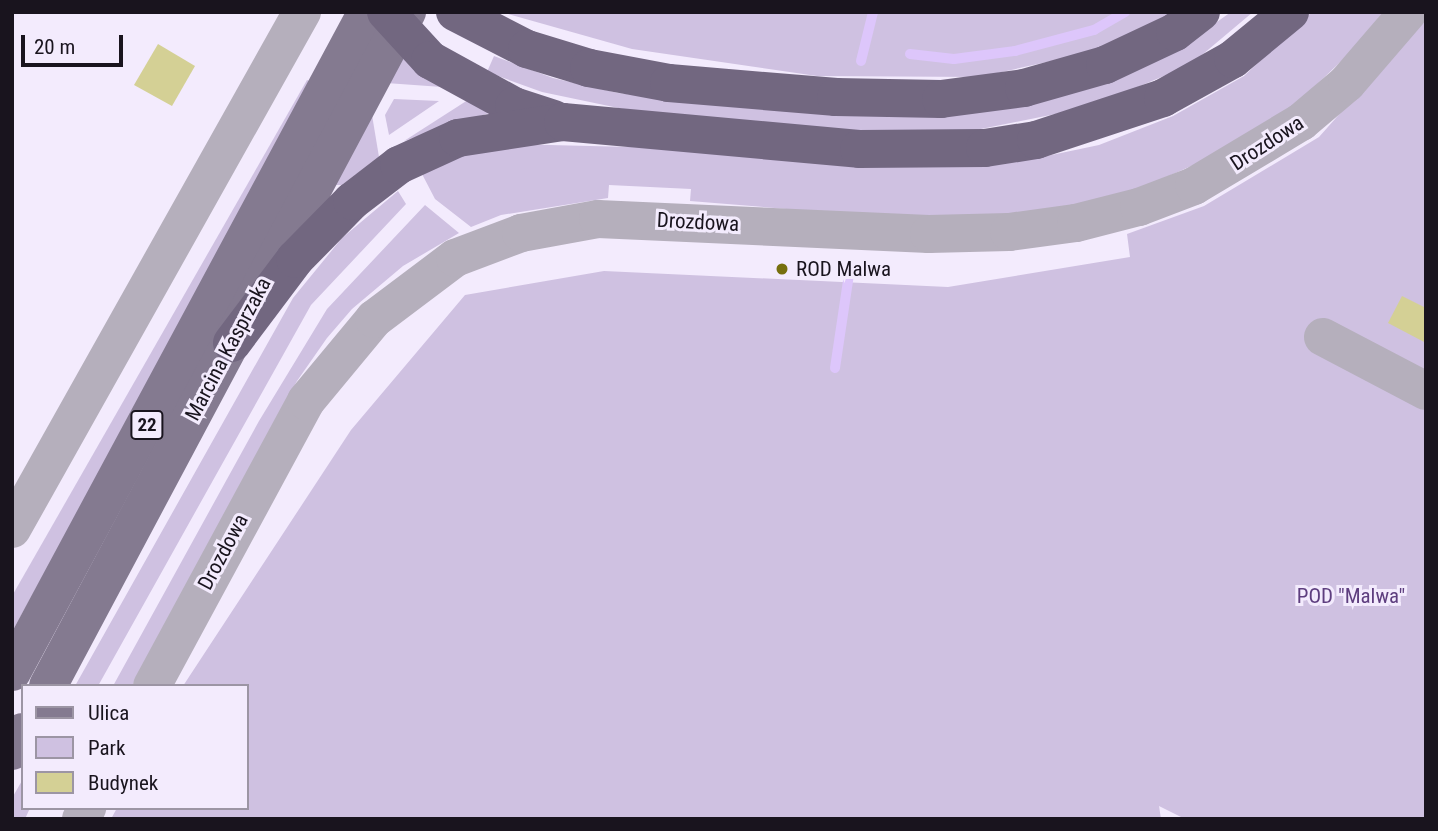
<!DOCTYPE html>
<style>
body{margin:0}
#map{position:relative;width:1438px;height:831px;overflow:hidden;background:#f3ebfd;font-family:"Roboto Condensed",sans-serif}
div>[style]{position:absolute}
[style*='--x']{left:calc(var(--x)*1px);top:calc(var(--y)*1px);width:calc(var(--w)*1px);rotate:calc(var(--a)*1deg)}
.green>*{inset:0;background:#cfc1e1}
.stream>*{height:10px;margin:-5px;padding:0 5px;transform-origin:5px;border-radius:5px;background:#ddc6fb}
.building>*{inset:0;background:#d4d095}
.minor>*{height:38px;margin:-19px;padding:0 19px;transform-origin:19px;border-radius:19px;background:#b5afbc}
.major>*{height:38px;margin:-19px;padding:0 19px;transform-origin:19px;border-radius:19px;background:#847a90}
.highway>*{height:38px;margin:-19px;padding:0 19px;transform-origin:19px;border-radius:19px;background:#726780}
.dots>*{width:19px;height:19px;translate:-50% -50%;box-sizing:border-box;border:4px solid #f3ebfd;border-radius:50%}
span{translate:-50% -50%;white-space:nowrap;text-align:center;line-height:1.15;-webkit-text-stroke:6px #f3ebfd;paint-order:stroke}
.shield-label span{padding:2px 5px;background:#f3ebfd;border:2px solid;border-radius:5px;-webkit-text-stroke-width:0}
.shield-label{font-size:19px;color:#19141e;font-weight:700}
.street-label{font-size:21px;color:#19141e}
.poi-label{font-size:21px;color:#19141e}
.left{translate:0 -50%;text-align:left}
.park-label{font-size:21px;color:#5e3e7f}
.frame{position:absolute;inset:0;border:14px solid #19141e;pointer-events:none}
.legend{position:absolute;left:21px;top:684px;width:228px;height:126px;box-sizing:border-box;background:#f3ebfd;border:2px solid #9c95a4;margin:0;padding:9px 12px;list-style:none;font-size:21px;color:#19141e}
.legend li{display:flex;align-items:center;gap:14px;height:35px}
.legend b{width:35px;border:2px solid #9c95a4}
.scale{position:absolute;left:21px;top:35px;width:102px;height:32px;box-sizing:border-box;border:4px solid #19141e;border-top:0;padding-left:9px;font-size:21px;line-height:24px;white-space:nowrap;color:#19141e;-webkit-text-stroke:5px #f3ebfd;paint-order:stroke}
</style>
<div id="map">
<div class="green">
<i style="clip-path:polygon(501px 12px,1174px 12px,1111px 48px,979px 77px,817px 76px,632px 49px)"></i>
<i style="clip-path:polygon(1231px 12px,1253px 12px,1190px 65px,1090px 107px,966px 132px,838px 131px,628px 110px,542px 92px,487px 72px,494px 56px,553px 78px,618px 93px,734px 107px,1176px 51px)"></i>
<i style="clip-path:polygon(1312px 12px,1383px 12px,1356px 47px,1291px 109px,1232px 148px,1146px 186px,1062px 211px,965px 219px,824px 212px,690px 201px,691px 189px,609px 185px,608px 198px,501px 215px,471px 227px,435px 199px,422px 174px,464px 155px,507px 144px,1042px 157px,1099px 145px,1173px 116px,1244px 76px)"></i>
<i style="clip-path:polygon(1426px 17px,1426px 819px,1185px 819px,1159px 806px,1161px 819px,111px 819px,117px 808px,247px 808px,247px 686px,183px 686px,351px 430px,465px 295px,604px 271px,948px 287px,1130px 257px,1127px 234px,1204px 206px,1319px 137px)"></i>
<i style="clip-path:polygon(401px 56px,442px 87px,386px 83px)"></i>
<i style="clip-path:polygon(307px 80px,314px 83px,12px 632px,12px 596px)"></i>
<i style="clip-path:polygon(471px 98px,489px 113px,404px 141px)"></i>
<i style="clip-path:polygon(394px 99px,439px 101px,389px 135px,385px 115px)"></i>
<i style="clip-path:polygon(372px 115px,379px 157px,342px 185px,334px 185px)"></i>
<i style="clip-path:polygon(398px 191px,406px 204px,311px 305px,98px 686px,75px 686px,293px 298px,342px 238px)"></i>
<i style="clip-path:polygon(425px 205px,459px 233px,403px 266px,352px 309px,327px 338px,297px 381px,132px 686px,113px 686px,259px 421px,327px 309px)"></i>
<i style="clip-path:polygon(23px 779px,23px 808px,30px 808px,25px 819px,12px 819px,12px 798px)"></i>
</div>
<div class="stream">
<i style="--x:910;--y:54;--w:44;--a:6.5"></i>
<i style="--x:954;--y:59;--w:62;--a:-7.5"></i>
<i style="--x:1015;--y:51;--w:82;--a:-14.9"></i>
<i style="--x:1094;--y:30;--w:36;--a:-30"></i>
<i style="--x:861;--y:61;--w:50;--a:-76.2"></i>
<i style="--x:835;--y:368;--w:101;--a:-81.5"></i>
</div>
<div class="building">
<i style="clip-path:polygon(158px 44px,195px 66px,172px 106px,134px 85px)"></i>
<i style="clip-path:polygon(1402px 296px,1426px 308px,1426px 343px,1388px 323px)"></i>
</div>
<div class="minor">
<i style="--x:1323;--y:337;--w:116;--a:27.7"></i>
<i style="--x:12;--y:529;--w:593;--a:-60.71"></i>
<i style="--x:152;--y:686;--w:324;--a:-61.6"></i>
<i style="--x:306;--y:401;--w:107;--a:-50.3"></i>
<i style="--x:374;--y:319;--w:101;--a:-37"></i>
<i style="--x:455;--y:258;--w:71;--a:-20.7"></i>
<i style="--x:521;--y:233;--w:78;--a:-10.3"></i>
<i style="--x:598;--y:219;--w:331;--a:2.6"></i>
<i style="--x:929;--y:234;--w:80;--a:-1.4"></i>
<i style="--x:1009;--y:232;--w:68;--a:-7.7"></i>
<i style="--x:1076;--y:223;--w:65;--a:-14.3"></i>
<i style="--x:1139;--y:207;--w:59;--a:-20.9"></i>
<i style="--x:1194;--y:186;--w:125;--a:-30.9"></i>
<i style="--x:1301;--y:122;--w:60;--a:-40.3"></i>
<i style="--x:1347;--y:83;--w:94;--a:-49.3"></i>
<i style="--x:81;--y:819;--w:13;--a:-61"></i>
</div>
<div class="major">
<i style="--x:12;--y:672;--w:749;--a:-61.73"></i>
<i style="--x:48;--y:686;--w:764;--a:-61.96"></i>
<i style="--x:12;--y:751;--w:22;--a:-60"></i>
</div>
<div class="highway">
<i style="--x:386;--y:12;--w:65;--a:47.5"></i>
<i style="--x:430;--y:60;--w:96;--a:28.7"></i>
<i style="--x:514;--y:106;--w:42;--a:18"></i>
<i style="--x:455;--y:12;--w:81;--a:27.2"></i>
<i style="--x:527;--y:49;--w:65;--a:17"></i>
<i style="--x:589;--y:68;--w:81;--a:10.6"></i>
<i style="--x:669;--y:83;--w:168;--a:4.8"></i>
<i style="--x:836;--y:97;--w:105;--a:1.1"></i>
<i style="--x:941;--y:99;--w:84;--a:-7.5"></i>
<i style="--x:1024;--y:88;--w:84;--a:-15.9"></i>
<i style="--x:1105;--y:65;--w:77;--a:-25.2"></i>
<i style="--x:1175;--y:32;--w:33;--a:-38"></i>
<i style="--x:232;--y:343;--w:105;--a:-53.1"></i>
<i style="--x:295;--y:259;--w:81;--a:-45.5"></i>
<i style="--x:352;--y:201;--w:59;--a:-37.5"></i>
<i style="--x:399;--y:165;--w:65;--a:-24.6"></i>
<i style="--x:458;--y:138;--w:106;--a:-8.7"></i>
<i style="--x:563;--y:122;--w:297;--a:5.2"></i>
<i style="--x:859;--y:149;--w:126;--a:-0.5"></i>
<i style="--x:985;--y:148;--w:52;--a:-8.9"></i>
<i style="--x:1036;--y:140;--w:134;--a:-18.3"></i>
<i style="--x:1163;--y:98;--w:80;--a:-29.1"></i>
<i style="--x:1233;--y:59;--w:74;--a:-39.5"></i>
</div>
<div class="dots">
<i style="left:782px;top:269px;background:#766f0e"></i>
</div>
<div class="shield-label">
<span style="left:147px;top:425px">22</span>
</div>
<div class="street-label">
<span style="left:1267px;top:143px;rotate:-33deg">Drozdowa</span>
<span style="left:698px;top:222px;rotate:3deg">Drozdowa</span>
<span style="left:228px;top:349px;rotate:-62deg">Marcina Kasprzaka</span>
<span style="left:223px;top:552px;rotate:-62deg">Drozdowa</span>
</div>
<div class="poi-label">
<span class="left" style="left:796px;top:269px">ROD Malwa</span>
</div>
<div class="park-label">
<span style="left:1351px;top:596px">POD "Malwa"</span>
</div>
<div class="frame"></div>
<ul class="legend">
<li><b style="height:9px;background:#847a90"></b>Ulica</li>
<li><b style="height:19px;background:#cfc1e1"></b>Park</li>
<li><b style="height:19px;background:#d4d095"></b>Budynek</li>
</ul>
<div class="scale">20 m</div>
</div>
